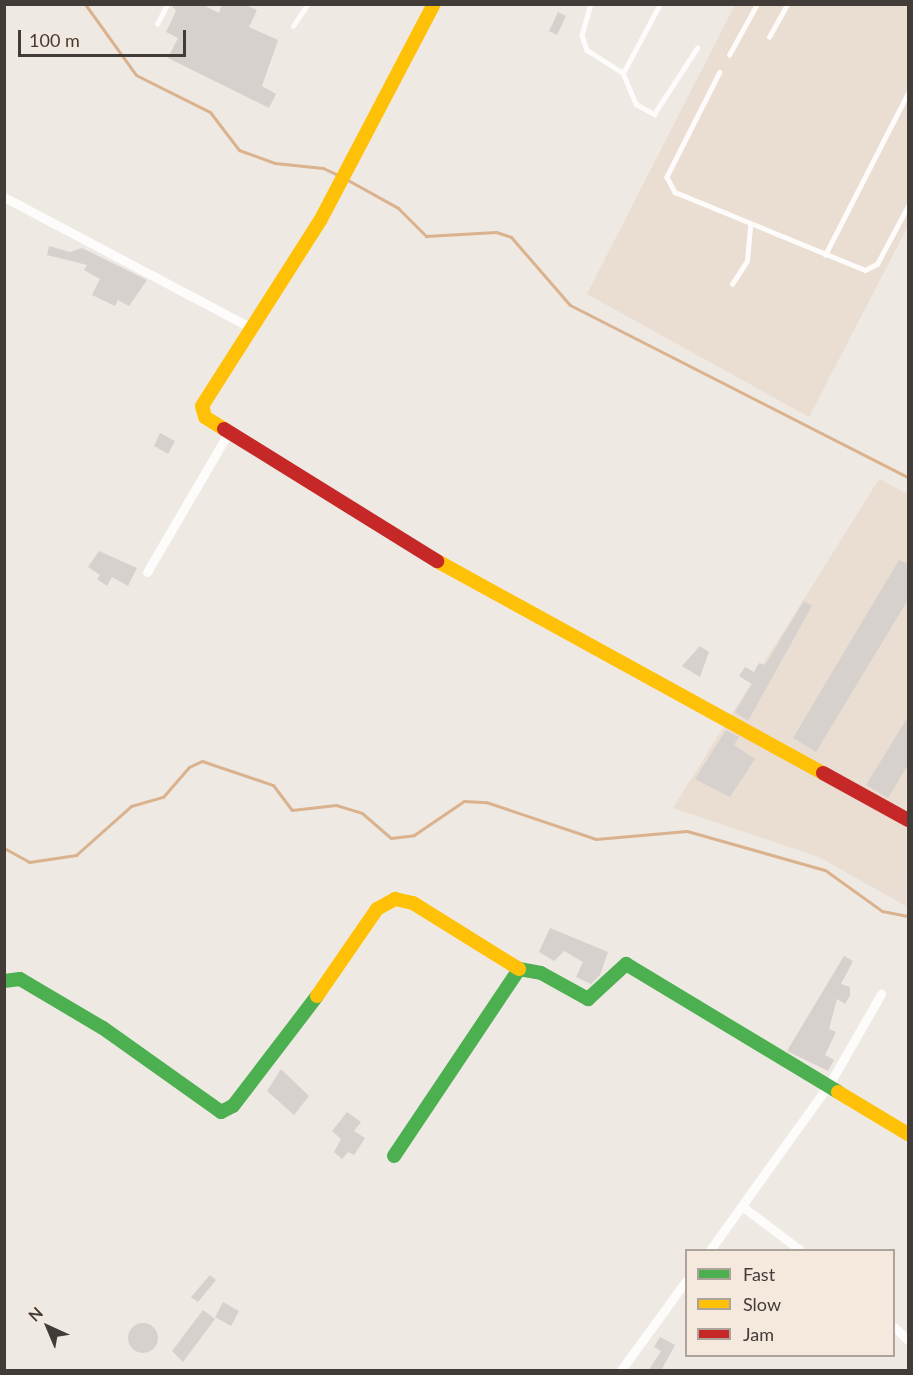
<!DOCTYPE html>
<style>
body{margin:0}
#map{position:relative;width:913px;height:1375px;overflow:hidden;background:#efe9e3;font-family:Lato,sans-serif}
div>[style]{position:absolute}
[style*='--x']{left:calc(var(--x)*1px);top:calc(var(--y)*1px);width:calc(var(--w)*1px);rotate:calc(var(--a)*1deg)}
.built>*{inset:0;background:#eaddd2}
.stream>*{height:3px;margin:-1.5px;padding:0 1.5px;transform-origin:1.5px;border-radius:1.5px;background:#dab28e}
.building>*{inset:0;background:#d6d1cd}
.round{border-radius:50%}
.lane>*{height:4.5px;margin:-2.25px;padding:0 2.25px;transform-origin:2.25px;border-radius:2.25px;background:#fdfcfb}
.street>*{height:9px;margin:-4.5px;padding:0 4.5px;transform-origin:4.5px;border-radius:4.5px;background:#fdfcfb}
.fast>*{height:14px;margin:-7px;padding:0 7px;transform-origin:7px;border-radius:7px;background:#4caf50}
.slow>*{height:14px;margin:-7px;padding:0 7px;transform-origin:7px;border-radius:7px;background:#ffc107}
.jam>*{height:14px;margin:-7px;padding:0 7px;transform-origin:7px;border-radius:7px;background:#c62828}
span{translate:-50% -50%;white-space:nowrap;text-align:center;line-height:1.15;-webkit-text-stroke:6px #f5e8dd;paint-order:stroke}
.frame{position:absolute;inset:0;border:6px solid #413c38;pointer-events:none}
.legend{position:absolute;left:685px;top:1249px;width:210px;height:108px;box-sizing:border-box;background:#f5e8dd;border:2px solid #ada39b;margin:0;padding:8px 10px;list-style:none;font-size:18px;color:#413c38}
.legend li{display:flex;align-items:center;gap:12px;height:30px}
.legend b{width:30px;border:2px solid #ada39b}
.north{position:absolute;left:18px;top:1297px;width:60px;height:60px;-webkit-text-stroke:4px #f5e8dd;paint-order:stroke;rotate:316deg;font-size:16px;font-weight:700;line-height:24px;text-align:center;color:#413c38}
.north::after{content:'';display:block;margin:auto;width:21px;height:27px;background:#413c38;clip-path:polygon(50% 0,100% 100%,50% 72%,0 100%)}
.scale{position:absolute;left:18px;top:30px;width:168px;height:27px;box-sizing:border-box;border:3px solid #413c38;border-top:0;padding-left:8px;font-size:18px;line-height:21px;white-space:nowrap;color:#413c38;-webkit-text-stroke:4px #f5e8dd;paint-order:stroke}
</style>
<div id="map">
<div class="built">
<i style="clip-path:polygon(735px 5px,908px 5px,908px 226px,809px 417px,587px 294px)"></i>
<i style="clip-path:polygon(879px 479px,908px 494px,906px 906px,819px 857px,673px 808px)"></i>
</div>
<div class="stream">
<i style="--x:85;--y:4;--w:87;--a:54.3"></i>
<i style="--x:136;--y:75;--w:83;--a:26.6"></i>
<i style="--x:210;--y:112;--w:48;--a:52.7"></i>
<i style="--x:239;--y:150;--w:38;--a:20"></i>
<i style="--x:275;--y:163;--w:48;--a:5.9"></i>
<i style="--x:323;--y:168;--w:19;--a:25"></i>
<i style="--x:346;--y:179;--w:60;--a:29.1"></i>
<i style="--x:398;--y:208;--w:40;--a:45"></i>
<i style="--x:426;--y:236;--w:70;--a:-3.3"></i>
<i style="--x:496;--y:232;--w:16;--a:18"></i>
<i style="--x:511;--y:237;--w:90;--a:49.1"></i>
<i style="--x:570;--y:305;--w:379;--a:27"></i>
<i style="--x:4;--y:848;--w:29;--a:29"></i>
<i style="--x:29;--y:862;--w:48;--a:-8.5"></i>
<i style="--x:76;--y:855;--w:74;--a:-41.7"></i>
<i style="--x:131;--y:806;--w:33;--a:-16"></i>
<i style="--x:163;--y:797;--w:40;--a:-49"></i>
<i style="--x:189;--y:767;--w:14;--a:-25"></i>
<i style="--x:202;--y:761;--w:75;--a:18.7"></i>
<i style="--x:273;--y:785;--w:31;--a:53"></i>
<i style="--x:292;--y:810;--w:44;--a:-6.5"></i>
<i style="--x:336;--y:805;--w:27;--a:17"></i>
<i style="--x:362;--y:813;--w:38;--a:41"></i>
<i style="--x:391;--y:838;--w:23;--a:-7"></i>
<i style="--x:414;--y:835;--w:60;--a:-34.2"></i>
<i style="--x:464;--y:801;--w:22;--a:3"></i>
<i style="--x:486;--y:802;--w:116;--a:18.6"></i>
<i style="--x:596;--y:839;--w:91;--a:-5"></i>
<i style="--x:687;--y:831;--w:143;--a:15.8"></i>
<i style="--x:825;--y:870;--w:70;--a:35.7"></i>
<i style="--x:882;--y:911;--w:26;--a:11"></i>
</div>
<div class="building">
<i style="clip-path:polygon(171px 4px,201px 4px,219px 13px,222px 4px,243px 4px,257px 10px,249px 27px,278px 40px,262px 86px,276px 94px,269px 108px,168px 58px,178px 38px,166px 32px,176px 11px)"></i>
<i style="clip-path:polygon(558px 12px,566px 16px,557px 35px,549px 31px)"></i>
<i style="clip-path:polygon(49px 246px,70px 252px,82px 248px,147px 280px,129px 306px,118px 300px,115px 306px,92px 295px,100px 279px,84px 270px,87px 265px,47px 255px)"></i>
<i style="clip-path:polygon(160px 433px,175px 441px,168px 454px,154px 446px)"></i>
<i style="clip-path:polygon(99px 551px,137px 568px,128px 586px,112px 577px,107px 586px,97px 579px,100px 575px,88px 567px)"></i>
<i style="clip-path:polygon(899px 560px,909px 565px,909px 598px,816px 752px,793px 738px)"></i>
<i style="clip-path:polygon(804px 601px,812px 606px,748px 721px,735px 712px,752px 684px,739px 676px,745px 667px,754px 672px,759px 663px,765px 665px)"></i>
<i style="clip-path:polygon(700px 646px,709px 652px,700px 677px,682px 666px)"></i>
<i style="clip-path:polygon(909px 715px,909px 763px,888px 798px,866px 785px)"></i>
<i style="clip-path:polygon(726px 730px,739px 737px,734px 745px,755px 759px,730px 797px,695px 779px)"></i>
<i style="clip-path:polygon(550px 928px,608px 952px,600px 975px,591px 984px,576px 977px,583px 962px,564px 951px,554px 961px,539px 952px)"></i>
<i style="clip-path:polygon(844px 956px,853px 961px,841px 984px,850px 987px,850px 996px,845px 1004px,837px 999px,829px 1029px,836px 1032px,825px 1055px,834px 1060px,828px 1071px,787px 1051px)"></i>
<i style="clip-path:polygon(281px 1069px,309px 1096px,294px 1115px,267px 1091px)"></i>
<i style="clip-path:polygon(347px 1112px,361px 1122px,354px 1131px,365px 1138px,354px 1155px,348px 1152px,342px 1159px,334px 1152px,341px 1139px,332px 1131px)"></i>
<i style="clip-path:polygon(210px 1275px,216px 1280px,198px 1302px,191px 1297px)"></i>
<i style="clip-path:polygon(223px 1302px,239px 1311px,231px 1326px,215px 1317px)"></i>
<i style="clip-path:polygon(203px 1310px,215px 1319px,183px 1362px,172px 1351px)"></i>
<i class="round" style="left:128px;top:1323px;width:30px;height:30px"></i>
<i style="clip-path:polygon(660px 1337px,675px 1345px,661px 1371px,648px 1371px,661px 1351px,654px 1347px)"></i>
</div>
<div class="lane">
<i style="--x:591;--y:4;--w:32;--a:106"></i>
<i style="--x:582;--y:35;--w:16;--a:72"></i>
<i style="--x:587;--y:50;--w:43;--a:32.6"></i>
<i style="--x:623;--y:73;--w:78;--a:-61.8"></i>
<i style="--x:157;--y:24;--w:22;--a:-63"></i>
<i style="--x:293;--y:26;--w:27;--a:-56"></i>
<i style="--x:769;--y:37;--w:38;--a:-61"></i>
<i style="--x:729;--y:55;--w:58;--a:-61.2"></i>
<i style="--x:720;--y:72;--w:118;--a:116.8"></i>
<i style="--x:667;--y:177;--w:17;--a:62"></i>
<i style="--x:675;--y:192;--w:205;--a:22.3"></i>
<i style="--x:865;--y:270;--w:13;--a:-27"></i>
<i style="--x:877;--y:264;--w:66;--a:-61.9"></i>
<i style="--x:623;--y:73;--w:34;--a:67"></i>
<i style="--x:636;--y:104;--w:21;--a:29"></i>
<i style="--x:654;--y:114;--w:79;--a:-56.9"></i>
<i style="--x:825;--y:255;--w:182;--a:-62.9"></i>
<i style="--x:732;--y:284;--w:27;--a:-57"></i>
<i style="--x:747;--y:261;--w:36;--a:-85"></i>
</div>
<div class="street">
<i style="--x:4;--y:197;--w:278;--a:27.9"></i>
<i style="--x:147;--y:572;--w:159;--a:-59.7"></i>
<i style="--x:743;--y:1207;--w:71;--a:37"></i>
<i style="--x:710;--y:1250;--w:206;--a:-54.3"></i>
<i style="--x:830;--y:1083;--w:103;--a:-60.2"></i>
<i style="--x:894;--y:1327;--w:19;--a:43"></i>
<i style="--x:621;--y:1370;--w:110;--a:-53.9"></i>
</div>
<div class="fast">
<i style="--x:4;--y:981;--w:16;--a:-7"></i>
<i style="--x:20;--y:979;--w:96;--a:30.6"></i>
<i style="--x:103;--y:1028;--w:145;--a:35.4"></i>
<i style="--x:221;--y:1112;--w:13;--a:-27"></i>
<i style="--x:233;--y:1106;--w:138;--a:-52.6"></i>
<i style="--x:394;--y:1156;--w:225;--a:-56.2"></i>
<i style="--x:519;--y:969;--w:22;--a:10"></i>
<i style="--x:541;--y:973;--w:54;--a:29"></i>
<i style="--x:588;--y:999;--w:52;--a:-42.6"></i>
<i style="--x:626;--y:964;--w:248;--a:31.1"></i>
</div>
<div class="slow">
<i style="--x:224;--y:429;--w:22;--a:-148"></i>
<i style="--x:205;--y:417;--w:11;--a:-105"></i>
<i style="--x:202;--y:406;--w:219;--a:-57.5"></i>
<i style="--x:320;--y:221;--w:245;--a:-62.3"></i>
<i style="--x:437;--y:561;--w:440;--a:28.8"></i>
<i style="--x:317;--y:996;--w:106;--a:-55.4"></i>
<i style="--x:377;--y:909;--w:21;--a:-29"></i>
<i style="--x:395;--y:899;--w:18;--a:13"></i>
<i style="--x:413;--y:903;--w:125;--a:31.9"></i>
<i style="--x:838;--y:1092;--w:82;--a:31"></i>
</div>
<div class="jam">
<i style="--x:224;--y:429;--w:251;--a:31.8"></i>
<i style="--x:823;--y:773;--w:97;--a:28.9"></i>
</div>
<div class="frame"></div>
<ul class="legend">
<li><b style="height:8px;background:#4caf50"></b>Fast</li>
<li><b style="height:8px;background:#ffc107"></b>Slow</li>
<li><b style="height:8px;background:#c62828"></b>Jam</li>
</ul>
<div class="north">N</div>
<div class="scale">100 m</div>
</div>
